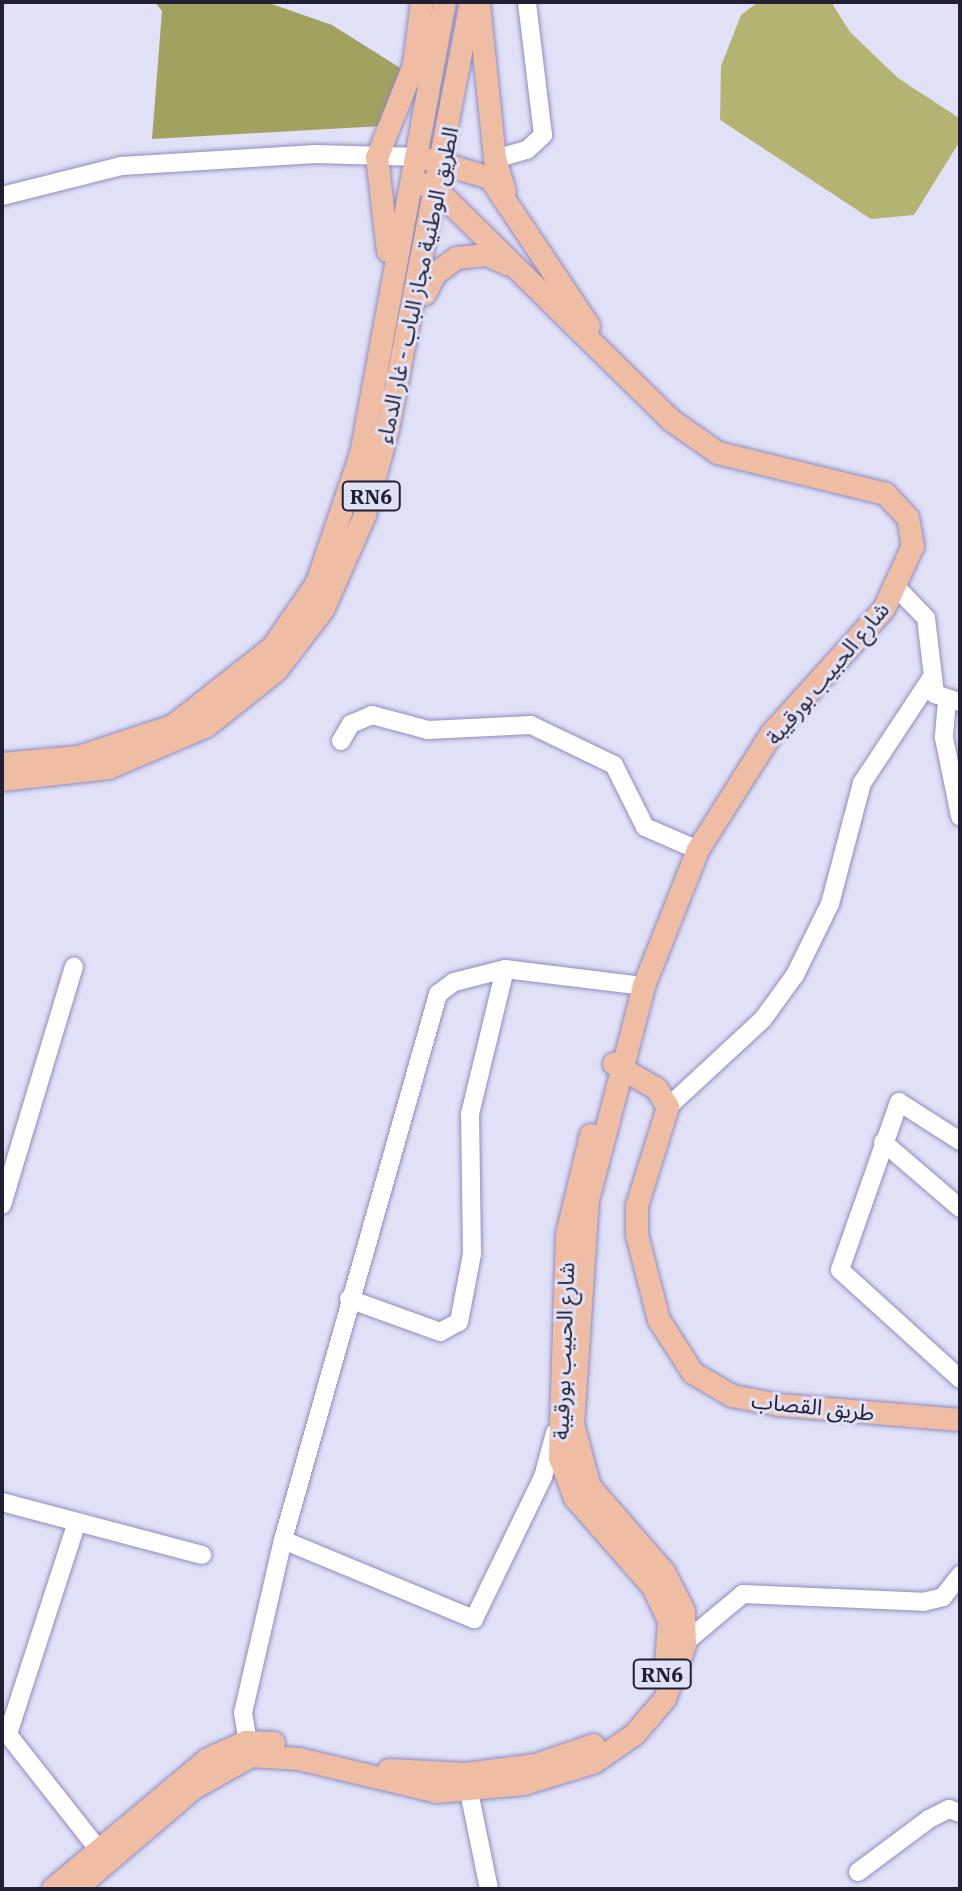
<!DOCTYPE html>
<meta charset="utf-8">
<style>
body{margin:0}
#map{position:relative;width:962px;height:1891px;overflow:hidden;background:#e0e0f6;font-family:"IBM Plex Serif","Noto Sans Arabic",serif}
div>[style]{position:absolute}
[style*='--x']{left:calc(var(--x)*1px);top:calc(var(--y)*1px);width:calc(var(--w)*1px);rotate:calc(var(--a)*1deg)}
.green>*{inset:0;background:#b4b372}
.forest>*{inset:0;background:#a3a160}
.roads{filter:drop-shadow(0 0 2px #908cc0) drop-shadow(0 0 2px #908cc0)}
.minor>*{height:18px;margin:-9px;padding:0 9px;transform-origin:9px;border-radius:9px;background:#fff}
.major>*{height:22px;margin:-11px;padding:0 11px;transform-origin:11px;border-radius:11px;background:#efbda4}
span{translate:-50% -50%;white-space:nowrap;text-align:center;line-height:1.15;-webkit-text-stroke:6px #e0e0f6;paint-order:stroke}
.shield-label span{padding:2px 6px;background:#e0e0f6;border:2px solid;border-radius:6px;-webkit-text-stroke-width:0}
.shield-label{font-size:20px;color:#211f33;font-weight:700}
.street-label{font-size:22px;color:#211f33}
.frame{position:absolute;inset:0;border:4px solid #211f33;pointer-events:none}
</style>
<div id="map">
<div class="green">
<i style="clip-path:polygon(758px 2px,831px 2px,850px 32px,898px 78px,959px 118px,960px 141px,914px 215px,871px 219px,720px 120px,721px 66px,741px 15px)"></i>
</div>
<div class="forest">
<i style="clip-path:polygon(155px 2px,266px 2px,332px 25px,405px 71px,382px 126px,152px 139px,162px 11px)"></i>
</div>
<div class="roads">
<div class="minor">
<i style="--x:495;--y:159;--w:33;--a:-16"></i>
<i style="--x:527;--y:150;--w:22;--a:-43"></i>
<i style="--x:543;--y:135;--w:134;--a:-96.9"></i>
<i style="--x:2;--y:196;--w:123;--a:-14.1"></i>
<i style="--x:121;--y:166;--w:195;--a:-3.5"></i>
<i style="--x:316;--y:154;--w:104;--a:1.7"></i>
<i style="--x:897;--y:588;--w:42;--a:46"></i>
<i style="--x:926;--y:618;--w:77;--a:83.2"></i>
<i style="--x:935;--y:694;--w:26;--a:18"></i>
<i style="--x:947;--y:701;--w:37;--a:95"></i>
<i style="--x:944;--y:738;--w:80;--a:78.4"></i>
<i style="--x:341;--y:741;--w:20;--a:-60"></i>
<i style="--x:351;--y:724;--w:23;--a:-23"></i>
<i style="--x:372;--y:715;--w:58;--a:15"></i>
<i style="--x:428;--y:730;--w:103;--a:-2.8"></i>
<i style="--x:531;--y:725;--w:92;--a:25.7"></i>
<i style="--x:614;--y:765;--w:69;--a:63.4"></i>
<i style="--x:645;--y:827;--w:58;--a:23.5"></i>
<i style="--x:668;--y:1107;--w:129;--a:-42.8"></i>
<i style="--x:763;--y:1019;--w:54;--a:-54"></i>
<i style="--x:795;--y:975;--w:79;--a:-63.8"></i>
<i style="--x:830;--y:904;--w:125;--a:-75.2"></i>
<i style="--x:862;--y:783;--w:127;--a:-56.6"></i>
<i style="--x:960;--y:1141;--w:72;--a:-147.4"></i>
<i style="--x:899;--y:1102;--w:178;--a:109.4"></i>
<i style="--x:840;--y:1270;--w:162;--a:42.2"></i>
<i style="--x:883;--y:1142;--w:101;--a:40.6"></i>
<i style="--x:2;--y:1205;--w:249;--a:-73.2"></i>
<i style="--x:349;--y:1299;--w:97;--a:19.9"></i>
<i style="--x:440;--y:1332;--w:21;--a:-28"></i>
<i style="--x:459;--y:1322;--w:69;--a:-79.2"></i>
<i style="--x:472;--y:1254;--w:140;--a:-90.8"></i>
<i style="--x:470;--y:1114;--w:149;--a:-76.4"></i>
<i style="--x:2;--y:1502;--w:207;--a:14.8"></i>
<i style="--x:283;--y:1540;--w:207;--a:22.5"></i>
<i style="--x:474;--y:1619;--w:158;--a:-64.1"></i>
<i style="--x:543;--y:1477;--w:46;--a:-74.7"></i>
<i style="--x:676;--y:1650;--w:87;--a:-39.9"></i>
<i style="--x:743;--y:1594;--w:180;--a:2.5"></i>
<i style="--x:923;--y:1602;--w:21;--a:-14"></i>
<i style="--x:943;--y:1597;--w:28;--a:-52"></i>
<i style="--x:2;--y:1727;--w:168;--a:51.8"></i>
<i style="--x:8;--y:1734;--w:223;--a:-72"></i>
<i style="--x:250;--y:1754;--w:42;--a:-99.7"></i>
<i style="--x:243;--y:1713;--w:178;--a:-77"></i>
<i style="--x:283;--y:1540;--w:568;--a:-74.15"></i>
<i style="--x:438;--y:994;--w:20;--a:-37"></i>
<i style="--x:454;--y:982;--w:53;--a:-14.3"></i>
<i style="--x:505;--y:969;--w:140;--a:7"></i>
<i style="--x:466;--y:1777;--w:114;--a:78.4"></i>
<i style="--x:858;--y:1872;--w:89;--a:-36.7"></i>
<i style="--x:929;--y:1819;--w:22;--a:-27"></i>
<i style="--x:949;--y:1809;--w:12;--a:20"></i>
</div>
<div class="major">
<i style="--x:479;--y:4;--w:156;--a:84.1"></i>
<i style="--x:495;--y:159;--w:34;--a:73"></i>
<i style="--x:430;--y:160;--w:63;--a:16.7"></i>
<i style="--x:490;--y:178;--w:178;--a:56.2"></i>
<i style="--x:388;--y:251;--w:94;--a:-96.7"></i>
<i style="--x:377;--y:158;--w:100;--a:-68.3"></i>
<i style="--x:414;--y:65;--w:64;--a:-82.8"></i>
<i style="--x:425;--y:294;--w:22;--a:-63"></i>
<i style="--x:435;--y:274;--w:27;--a:-36"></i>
<i style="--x:457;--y:258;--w:30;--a:-6"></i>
<i style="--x:487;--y:255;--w:24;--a:24"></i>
<i style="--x:2;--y:764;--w:77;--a:-5.2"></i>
<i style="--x:79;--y:757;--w:99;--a:-18.3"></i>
<i style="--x:173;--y:726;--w:127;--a:-38.3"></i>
<i style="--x:273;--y:647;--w:78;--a:-55.5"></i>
<i style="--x:317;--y:583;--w:136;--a:-71.2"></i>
<i style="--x:361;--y:454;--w:460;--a:-79.5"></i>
<i style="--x:2;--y:780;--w:108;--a:-6.4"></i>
<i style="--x:109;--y:768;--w:107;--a:-23.2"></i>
<i style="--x:207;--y:726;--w:88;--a:-38.6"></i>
<i style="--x:276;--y:671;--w:77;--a:-52.4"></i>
<i style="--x:323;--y:610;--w:104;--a:-66.1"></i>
<i style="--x:365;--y:515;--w:89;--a:-75"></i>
<i style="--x:388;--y:429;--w:435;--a:-79"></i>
<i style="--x:614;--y:1064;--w:50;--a:30.2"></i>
<i style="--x:657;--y:1089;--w:21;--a:59"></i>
<i style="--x:668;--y:1107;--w:104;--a:107.4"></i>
<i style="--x:637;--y:1206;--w:29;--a:90"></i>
<i style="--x:637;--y:1235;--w:88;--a:75.5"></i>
<i style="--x:659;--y:1320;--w:63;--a:57.3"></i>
<i style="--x:693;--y:1373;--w:45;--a:30.5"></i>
<i style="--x:732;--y:1396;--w:48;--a:10.8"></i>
<i style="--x:779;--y:1405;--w:182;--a:4.7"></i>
<i style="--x:591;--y:1135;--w:102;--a:103.6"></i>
<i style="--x:567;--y:1234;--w:224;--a:91.8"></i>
<i style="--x:560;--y:1458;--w:43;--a:69.4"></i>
<i style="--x:575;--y:1498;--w:118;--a:48.8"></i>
<i style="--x:653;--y:1587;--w:38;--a:65"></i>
<i style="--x:669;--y:1622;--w:43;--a:94"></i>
<i style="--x:389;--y:1770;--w:77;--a:3"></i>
<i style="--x:466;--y:1774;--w:71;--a:-7.3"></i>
<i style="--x:536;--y:1765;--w:61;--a:-19"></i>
<i style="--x:53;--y:1889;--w:202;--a:-40"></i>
<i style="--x:208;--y:1759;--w:42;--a:-24.1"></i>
<i style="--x:246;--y:1742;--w:28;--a:2"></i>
<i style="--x:76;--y:1889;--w:154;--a:-40.5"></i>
<i style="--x:193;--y:1789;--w:67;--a:-29.6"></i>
<i style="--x:251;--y:1756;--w:48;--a:3.6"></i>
<i style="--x:299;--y:1759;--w:142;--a:13.4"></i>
<i style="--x:437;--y:1792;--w:87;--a:-5.3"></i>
<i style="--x:524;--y:1784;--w:74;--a:-17.2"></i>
<i style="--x:595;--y:1762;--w:49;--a:-35"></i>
<i style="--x:635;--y:1734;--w:46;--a:-49.4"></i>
<i style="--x:665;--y:1699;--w:58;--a:-69.7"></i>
<i style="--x:685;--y:1645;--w:34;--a:-92"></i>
<i style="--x:684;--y:1611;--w:44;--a:-117.1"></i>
<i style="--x:664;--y:1572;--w:113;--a:-131"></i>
<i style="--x:590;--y:1487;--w:64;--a:-105.3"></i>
<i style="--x:573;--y:1425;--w:225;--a:-86.2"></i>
<i style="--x:588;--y:1200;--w:221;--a:-75.3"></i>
<i style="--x:644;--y:986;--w:146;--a:-68.3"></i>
<i style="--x:698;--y:850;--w:138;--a:-57.7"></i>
<i style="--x:772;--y:733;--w:167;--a:-47.9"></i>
<i style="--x:884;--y:609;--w:69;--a:-65.3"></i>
<i style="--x:913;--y:546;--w:28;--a:-100"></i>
<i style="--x:908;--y:518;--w:33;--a:-133"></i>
<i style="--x:886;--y:494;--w:173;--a:-166.3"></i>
<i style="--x:718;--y:453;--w:57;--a:-144.9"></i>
<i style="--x:671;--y:420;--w:324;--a:-135.5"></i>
<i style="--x:440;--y:193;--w:28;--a:-153"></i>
</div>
</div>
<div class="shield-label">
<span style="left:371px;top:496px">RN6</span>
<span style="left:662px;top:1674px">RN6</span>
</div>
<div class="street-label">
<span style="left:417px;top:285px;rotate:-78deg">الطريق الوطنية مجاز الباب - غار الدماء</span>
<span style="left:827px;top:673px;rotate:-50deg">شارع الحبيب بورقيبة</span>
<span style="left:563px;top:1351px;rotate:-88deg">شارع الحبيب بورقيبة</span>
<span style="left:813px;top:1406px;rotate:6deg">طريق القصاب</span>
</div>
<div class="frame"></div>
</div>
